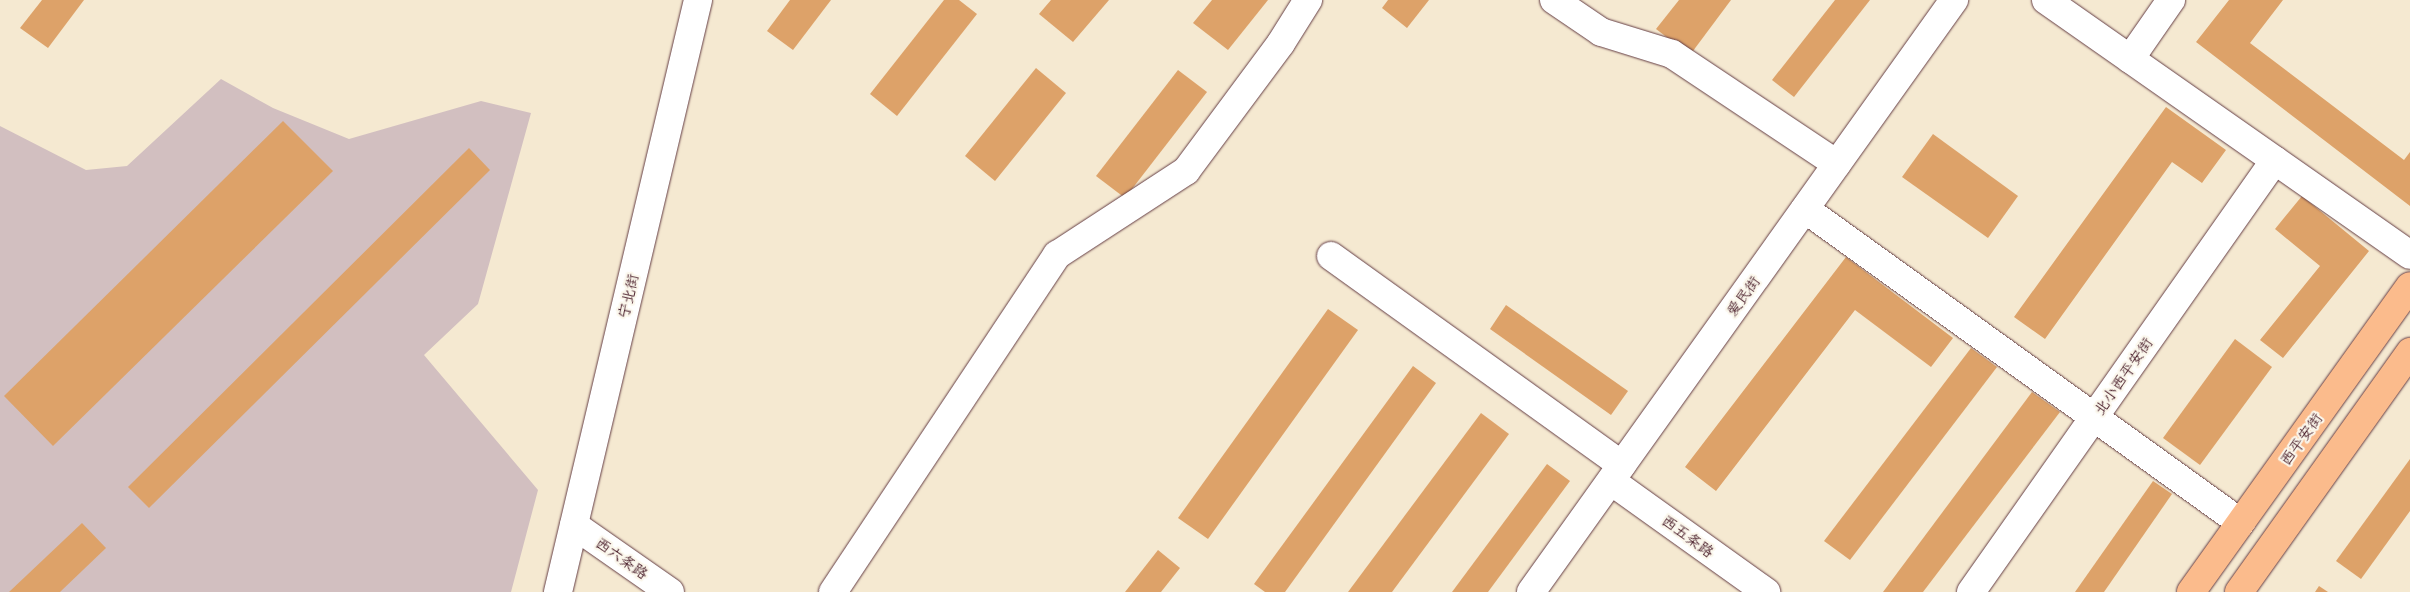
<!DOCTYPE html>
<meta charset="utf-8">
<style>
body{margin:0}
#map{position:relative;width:2410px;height:592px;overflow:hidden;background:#f5e9d1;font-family:Delius,"LXGW WenKai TC",sans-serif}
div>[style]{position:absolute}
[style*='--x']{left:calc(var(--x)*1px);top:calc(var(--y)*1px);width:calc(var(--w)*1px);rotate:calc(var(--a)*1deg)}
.industrial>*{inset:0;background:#d2bfc0}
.building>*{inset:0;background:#dda269}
.roads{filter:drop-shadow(0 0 1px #643d44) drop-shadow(0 0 1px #643d44)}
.minor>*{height:28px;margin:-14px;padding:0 14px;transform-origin:14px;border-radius:14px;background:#fff}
.major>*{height:28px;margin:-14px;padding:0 14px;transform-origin:14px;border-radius:14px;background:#fbbb8c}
span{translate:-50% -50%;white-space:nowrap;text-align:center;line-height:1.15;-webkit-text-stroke:4.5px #fbf7ec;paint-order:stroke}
.street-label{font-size:15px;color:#4a1f2b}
</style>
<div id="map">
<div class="industrial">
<i style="clip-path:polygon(221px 79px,273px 108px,349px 139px,481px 101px,531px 113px,478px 304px,424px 355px,538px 490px,511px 592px,0 592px,0 126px,86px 170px,127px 166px)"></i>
</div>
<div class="building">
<i style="clip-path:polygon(42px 0,84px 0,48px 48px,20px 28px)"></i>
<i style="clip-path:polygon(790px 0,831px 0,793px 50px,767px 31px)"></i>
<i style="clip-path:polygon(944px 0,959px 0,977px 14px,897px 116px,870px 94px)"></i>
<i style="clip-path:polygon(1051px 0,1109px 0,1073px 42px,1039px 14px)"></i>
<i style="clip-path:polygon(1212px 0,1268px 0,1228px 50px,1193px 23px)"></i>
<i style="clip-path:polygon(1388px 0,1429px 0,1407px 28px,1382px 8px)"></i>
<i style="clip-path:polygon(1679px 0,1731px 0,1690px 55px,1656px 29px)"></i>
<i style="clip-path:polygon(1835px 0,1870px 0,1794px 97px,1772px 80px)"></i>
<i style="clip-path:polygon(2229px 0,2283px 0,2250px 43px,2404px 160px,2410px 152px,2410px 206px,2196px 42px)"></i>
<i style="clip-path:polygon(1036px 68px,1066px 93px,995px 181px,965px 156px)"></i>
<i style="clip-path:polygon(1178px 70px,1207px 92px,1125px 198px,1096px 176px)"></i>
<i style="clip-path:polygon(2166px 107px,2226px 150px,2202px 183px,2172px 162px,2045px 339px,2014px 317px)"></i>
<i style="clip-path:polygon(283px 121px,333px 171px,53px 446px,4px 396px)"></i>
<i style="clip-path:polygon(1933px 134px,2018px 196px,1988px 238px,1902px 177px)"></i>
<i style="clip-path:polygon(469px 148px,490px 170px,149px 508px,128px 487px)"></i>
<i style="clip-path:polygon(2302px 196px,2369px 251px,2283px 358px,2260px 340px,2320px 266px,2275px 229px)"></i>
<i style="clip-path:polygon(1846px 257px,1953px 338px,1931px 367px,1855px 310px,1716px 491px,1685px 467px)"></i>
<i style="clip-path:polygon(1506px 305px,1628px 391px,1611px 415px,1490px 329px)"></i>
<i style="clip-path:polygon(1328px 309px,1358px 330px,1208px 539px,1178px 518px)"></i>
<i style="clip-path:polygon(2235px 339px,2272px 367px,2200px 465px,2163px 438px)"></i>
<i style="clip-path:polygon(1971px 348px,1997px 367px,1850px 560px,1824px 541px)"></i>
<i style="clip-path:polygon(1413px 366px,1436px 383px,1285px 592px,1265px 592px,1254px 584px)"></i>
<i style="clip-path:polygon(2032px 392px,2060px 412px,1923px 592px,1883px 592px)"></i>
<i style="clip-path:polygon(1481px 413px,1509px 434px,1392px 592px,1348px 592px)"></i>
<i style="clip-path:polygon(2410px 459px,2410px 511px,2361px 579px,2336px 561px)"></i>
<i style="clip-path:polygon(1547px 464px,1570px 481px,1488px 592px,1452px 592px)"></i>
<i style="clip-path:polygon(2153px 481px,2172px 494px,2104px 592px,2075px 592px)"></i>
<i style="clip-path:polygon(82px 523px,106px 548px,60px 592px,9px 592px)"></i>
<i style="clip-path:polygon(1158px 550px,1180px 568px,1161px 592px,1125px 592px)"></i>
<i style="clip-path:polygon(2319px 586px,2328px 592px,2315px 592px)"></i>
</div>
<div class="roads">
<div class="minor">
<i style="--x:1554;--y:0;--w:57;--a:34.2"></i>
<i style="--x:1601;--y:32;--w:74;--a:17.2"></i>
<i style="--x:1672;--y:54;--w:198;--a:33.7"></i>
<i style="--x:2046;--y:0;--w:444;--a:35"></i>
<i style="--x:2130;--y:59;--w:72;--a:-55.2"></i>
<i style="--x:1805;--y:209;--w:537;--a:35.76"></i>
<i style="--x:1331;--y:256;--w:358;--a:35.7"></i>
<i style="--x:1611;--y:481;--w:191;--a:35.6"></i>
<i style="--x:574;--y:525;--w:117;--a:34.9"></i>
<i style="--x:558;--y:592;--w:608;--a:-76.69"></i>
<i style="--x:833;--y:592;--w:405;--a:-56.4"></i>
<i style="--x:1057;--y:255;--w:154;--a:-33.1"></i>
<i style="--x:1186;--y:171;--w:159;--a:-53.4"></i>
<i style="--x:1281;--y:43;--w:51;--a:-57.9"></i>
<i style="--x:1531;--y:592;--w:728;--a:-54.45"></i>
<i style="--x:1971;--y:592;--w:528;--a:-54.87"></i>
</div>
<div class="major">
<i style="--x:2191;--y:592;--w:376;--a:-54.4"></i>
<i style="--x:2239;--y:592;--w:295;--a:-54.5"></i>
</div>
</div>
<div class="street-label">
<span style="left:628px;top:296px;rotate:-77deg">宁北街</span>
<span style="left:1743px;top:296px;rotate:-54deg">爱民街</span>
<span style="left:2123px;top:376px;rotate:-55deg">北小西平安街</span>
<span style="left:2301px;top:439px;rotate:-54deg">西平安街</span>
<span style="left:1688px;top:536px;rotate:36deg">西五条路</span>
<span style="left:622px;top:558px;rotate:35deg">西六条路</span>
</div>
</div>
